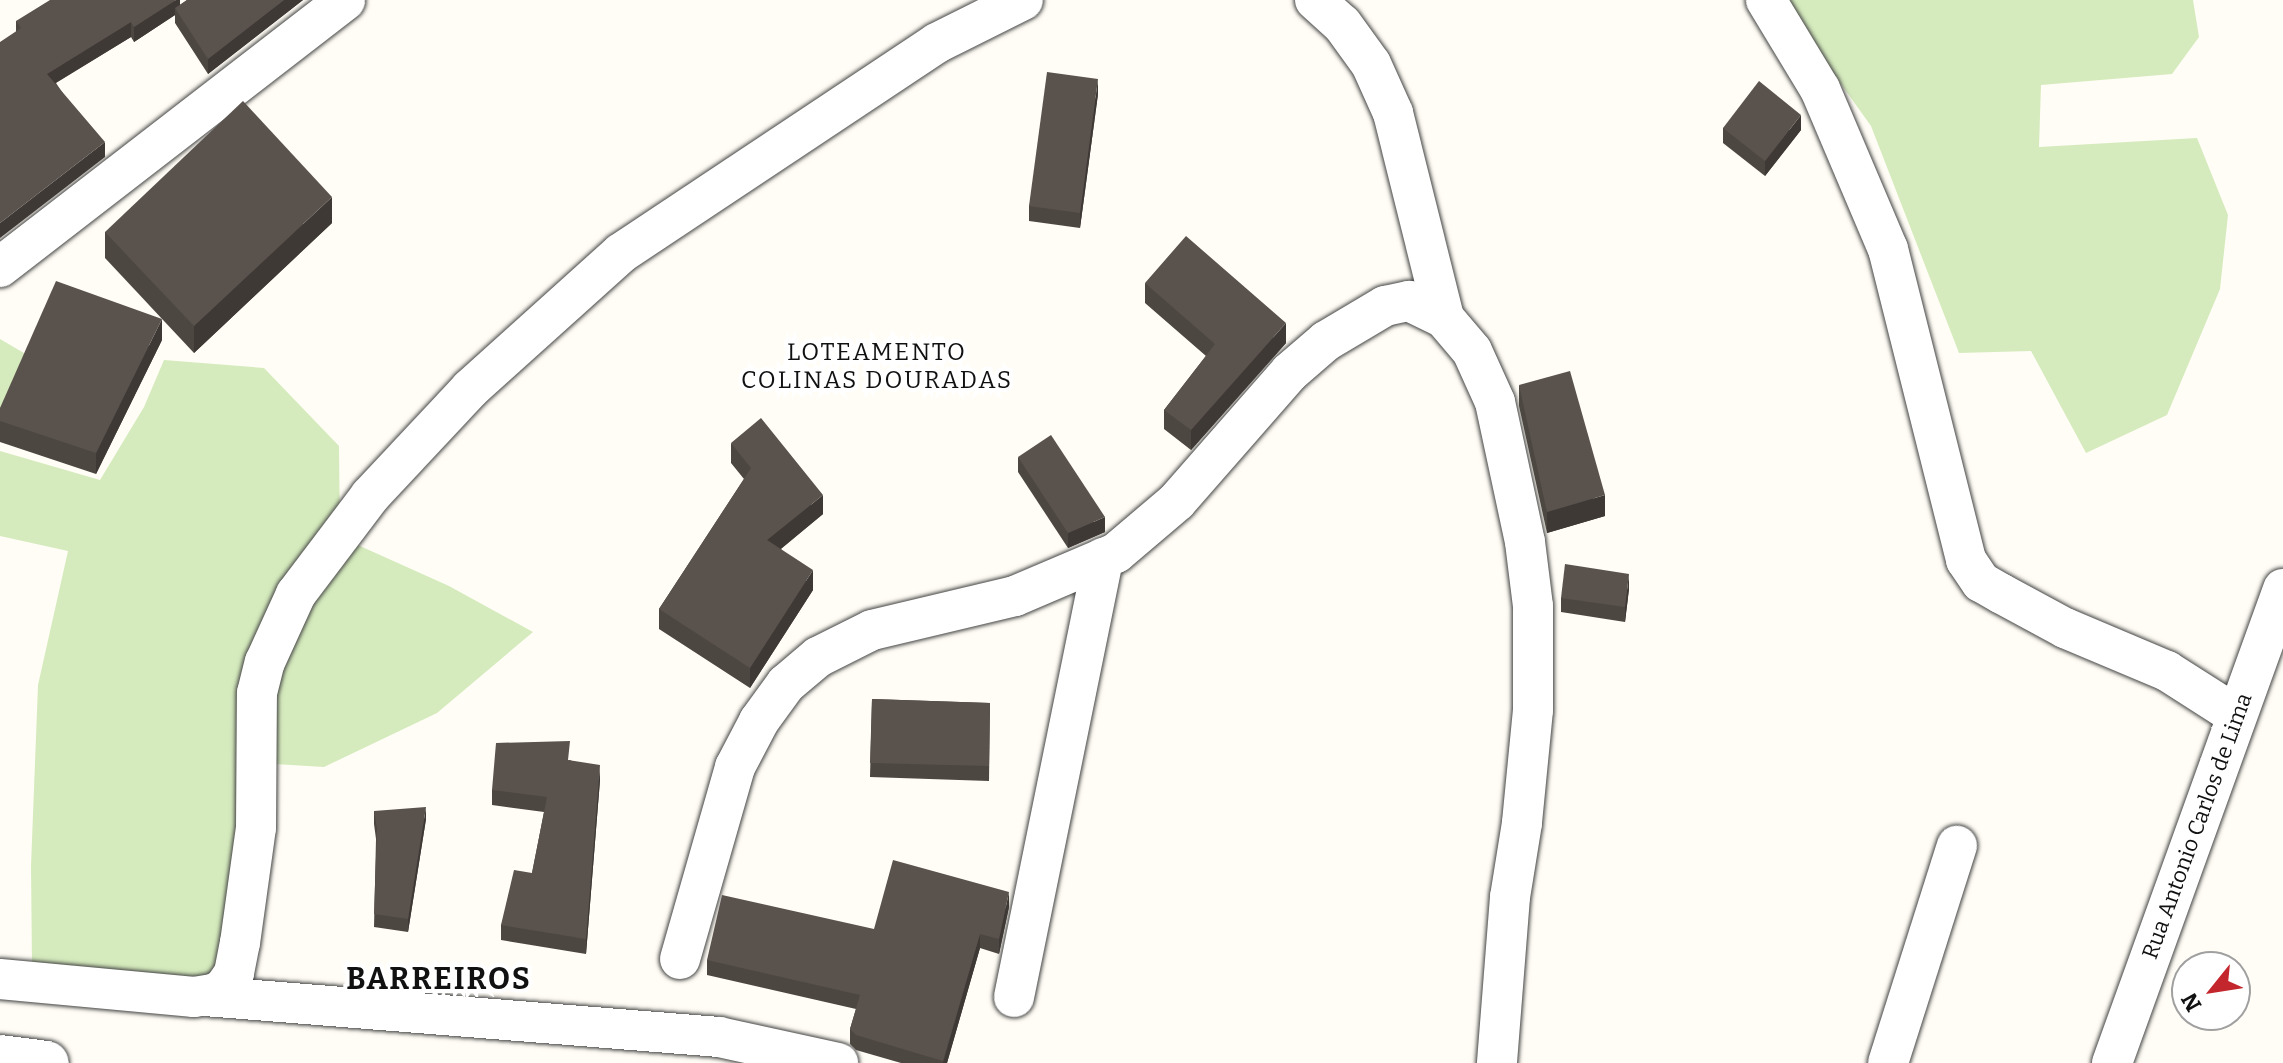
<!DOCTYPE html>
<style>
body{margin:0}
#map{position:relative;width:2283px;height:1063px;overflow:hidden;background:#fffdf5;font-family:Bitter,serif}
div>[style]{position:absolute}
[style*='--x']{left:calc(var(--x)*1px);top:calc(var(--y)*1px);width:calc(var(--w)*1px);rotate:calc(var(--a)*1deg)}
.green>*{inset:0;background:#d5ebbd}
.roads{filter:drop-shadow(0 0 2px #444) drop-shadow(0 0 2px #444)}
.minor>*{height:40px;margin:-20px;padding:0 20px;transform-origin:20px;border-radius:20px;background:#fff}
.tertiary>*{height:44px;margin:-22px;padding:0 22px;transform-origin:22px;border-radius:22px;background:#fff}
.wall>*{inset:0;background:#4d4742}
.shaded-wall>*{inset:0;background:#3f3936}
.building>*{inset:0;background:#5a524d}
span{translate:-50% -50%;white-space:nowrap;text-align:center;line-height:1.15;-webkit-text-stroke:8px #fff;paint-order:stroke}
.street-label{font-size:22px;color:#111}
.neighbourhood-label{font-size:24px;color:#111;letter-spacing:2px}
.district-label{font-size:30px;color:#111;font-weight:700;letter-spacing:2px}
.north{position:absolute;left:2171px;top:951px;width:80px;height:80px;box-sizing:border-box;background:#fff;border:2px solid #a0a0a0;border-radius:50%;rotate:240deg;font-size:22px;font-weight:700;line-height:32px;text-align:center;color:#111}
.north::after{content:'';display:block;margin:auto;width:28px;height:36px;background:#c4262e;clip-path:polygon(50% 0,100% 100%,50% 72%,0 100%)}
</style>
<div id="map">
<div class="green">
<i style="clip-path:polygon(1781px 0,2193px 0,2199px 37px,2172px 74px,2041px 85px,2039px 147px,2197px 138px,2228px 215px,2220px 289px,2167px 415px,2086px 453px,2031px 351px,1959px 353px,1871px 126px)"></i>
<i style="clip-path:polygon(0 339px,29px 356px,0 410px)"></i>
<i style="clip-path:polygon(164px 360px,264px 368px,339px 446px,340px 537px,449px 586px,533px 632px,437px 713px,324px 767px,242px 762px,240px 872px,213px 983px,32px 966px,31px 866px,38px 685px,68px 551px,0 536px,0 451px,100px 480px,144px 407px)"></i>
</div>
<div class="roads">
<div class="minor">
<i style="--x:1315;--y:0;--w:36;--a:42"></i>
<i style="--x:1342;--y:24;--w:49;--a:54.1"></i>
<i style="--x:1371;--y:64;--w:54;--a:65.8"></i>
<i style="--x:1393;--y:113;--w:211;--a:76"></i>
<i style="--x:1766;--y:0;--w:104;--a:58.8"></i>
<i style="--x:1820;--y:89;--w:174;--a:67"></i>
<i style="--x:1888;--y:249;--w:321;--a:75.9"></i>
<i style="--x:1966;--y:560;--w:27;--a:56"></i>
<i style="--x:1981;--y:582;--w:24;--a:30"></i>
<i style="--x:2002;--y:594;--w:72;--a:28.4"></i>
<i style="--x:2065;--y:628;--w:111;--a:22.9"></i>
<i style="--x:2167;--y:671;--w:82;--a:32.5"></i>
<i style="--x:0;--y:267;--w:436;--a:-37.7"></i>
<i style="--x:680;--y:959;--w:200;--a:-74"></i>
<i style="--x:735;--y:767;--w:52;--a:-62.4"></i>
<i style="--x:759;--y:721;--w:46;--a:-53.9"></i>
<i style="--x:786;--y:684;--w:42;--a:-40.2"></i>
<i style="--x:818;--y:657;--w:60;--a:-26.6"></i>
<i style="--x:872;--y:630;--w:147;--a:-13.4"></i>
<i style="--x:1015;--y:596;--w:110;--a:-23.1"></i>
<i style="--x:1116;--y:553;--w:80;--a:-40.4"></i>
<i style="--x:1177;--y:501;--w:171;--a:-48.8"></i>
<i style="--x:1290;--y:372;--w:48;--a:-40.7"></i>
<i style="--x:1326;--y:341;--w:69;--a:-30.7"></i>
<i style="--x:1385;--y:306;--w:25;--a:-12"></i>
<i style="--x:1409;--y:301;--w:39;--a:26"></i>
<i style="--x:1444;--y:318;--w:43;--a:49.7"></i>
<i style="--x:1472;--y:351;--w:56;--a:65.7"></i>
<i style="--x:1495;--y:402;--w:143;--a:77.9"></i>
<i style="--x:1525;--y:542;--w:64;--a:82.9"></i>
<i style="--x:1533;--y:606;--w:104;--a:90"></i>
<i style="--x:1533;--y:710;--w:114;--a:95.6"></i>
<i style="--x:1522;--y:823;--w:75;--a:99.2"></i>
<i style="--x:1510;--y:897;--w:167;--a:94.5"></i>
<i style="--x:0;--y:979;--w:195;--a:5.3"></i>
<i style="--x:194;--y:997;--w:20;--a:-9"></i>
<i style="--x:214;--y:994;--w:12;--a:-31"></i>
<i style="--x:224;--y:988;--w:18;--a:-56"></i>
<i style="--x:234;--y:973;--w:31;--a:-79"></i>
<i style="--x:240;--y:943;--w:116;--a:-82.1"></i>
<i style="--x:256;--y:828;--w:135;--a:-89.6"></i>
<i style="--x:257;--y:693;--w:32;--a:-76"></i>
<i style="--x:265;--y:662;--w:75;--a:-65.5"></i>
<i style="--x:296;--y:594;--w:123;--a:-52.9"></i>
<i style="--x:370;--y:496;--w:146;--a:-46.9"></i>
<i style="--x:470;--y:389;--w:203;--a:-42"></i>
<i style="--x:621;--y:253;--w:379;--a:-33.6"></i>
<i style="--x:937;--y:43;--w:96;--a:-26.6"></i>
<i style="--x:205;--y:996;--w:516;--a:4.56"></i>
<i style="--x:719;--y:1037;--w:122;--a:12.3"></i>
<i style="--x:1014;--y:997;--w:448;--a:-78.5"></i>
<i style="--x:1888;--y:1063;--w:228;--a:-72.4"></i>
<i style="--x:2112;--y:1063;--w:504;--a:-70.16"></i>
</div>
<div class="tertiary">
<i style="--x:0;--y:1057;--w:47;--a:7.3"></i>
</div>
</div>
<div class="wall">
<i style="clip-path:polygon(180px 0,180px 5px,187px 0,303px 0,208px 74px,175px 23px,175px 15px,134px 42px,131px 37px,56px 83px,105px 157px,16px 32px,16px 21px)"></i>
<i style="clip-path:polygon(1098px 94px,1080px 228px,1029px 221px,1029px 206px)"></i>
<i style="clip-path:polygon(1723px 128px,1801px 130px,1765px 176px,1723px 143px)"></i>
<i style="clip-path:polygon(332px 223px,194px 353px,105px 258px,105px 232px)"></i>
<i style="clip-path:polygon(1145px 283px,1286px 343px,1191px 450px,1164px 429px,1164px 410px,1206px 356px,1145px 303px)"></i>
<i style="clip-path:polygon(162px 340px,96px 474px,0 442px,0 408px)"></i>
<i style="clip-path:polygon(1519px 385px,1605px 516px,1547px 533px,1519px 406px)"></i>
<i style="clip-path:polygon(731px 443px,823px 514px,781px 549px,813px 590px,750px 688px,659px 629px,659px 609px,744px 479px,731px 463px)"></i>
<i style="clip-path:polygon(1018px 457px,1105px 532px,1068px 548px,1018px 472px)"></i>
<i style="clip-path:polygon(1629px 589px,1625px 622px,1561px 612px,1561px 598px)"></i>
<i style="clip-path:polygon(872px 699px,990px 703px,989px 781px,870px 777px)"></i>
<i style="clip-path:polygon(570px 760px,600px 780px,586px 954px,501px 940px,501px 925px,532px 873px,544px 812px,492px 805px,492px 790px)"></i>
<i style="clip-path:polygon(374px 811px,426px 819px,408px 932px,374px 927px,376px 839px,374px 824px)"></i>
<i style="clip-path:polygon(1009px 907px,999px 954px,980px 948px,947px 1063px,901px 1063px,856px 1050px,850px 1044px,850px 1029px,856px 1009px,707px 975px,707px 960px,874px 929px)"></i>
</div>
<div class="shaded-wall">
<i style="clip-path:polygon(176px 0,180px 0,180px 12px,175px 8px,175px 15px,134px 42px,134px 27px)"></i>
<i style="clip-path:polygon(284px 0,303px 0,208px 74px,208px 59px)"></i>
<i style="clip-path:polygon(131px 22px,131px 37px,47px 88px,47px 74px)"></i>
<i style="clip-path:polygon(1098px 79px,1098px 94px,1080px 228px,1080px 213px)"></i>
<i style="clip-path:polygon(1801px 115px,1801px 130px,1765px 176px,1765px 161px)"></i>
<i style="clip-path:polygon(105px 142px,105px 157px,0 238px,0 223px)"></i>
<i style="clip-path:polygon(332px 197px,332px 223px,194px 353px,194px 326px)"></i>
<i style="clip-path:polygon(162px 319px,162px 340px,96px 474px,96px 453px)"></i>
<i style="clip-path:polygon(1286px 323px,1286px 343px,1191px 450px,1191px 430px)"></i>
<i style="clip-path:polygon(823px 495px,823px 514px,767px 560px,767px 540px)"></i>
<i style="clip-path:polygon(1605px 495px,1605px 516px,1547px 533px,1547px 512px)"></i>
<i style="clip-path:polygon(1105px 517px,1105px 532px,1068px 548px,1068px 533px)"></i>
<i style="clip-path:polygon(813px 570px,813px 590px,750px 688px,750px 668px)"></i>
<i style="clip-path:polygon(1629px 574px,1629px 589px,1625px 622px,1625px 607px)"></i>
<i style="clip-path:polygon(600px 765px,600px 780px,586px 954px,586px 939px)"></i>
<i style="clip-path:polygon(426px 807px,426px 819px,408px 932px,408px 919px)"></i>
<i style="clip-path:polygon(1009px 892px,1009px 907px,999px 954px,999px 939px)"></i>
<i style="clip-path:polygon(980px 934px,980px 948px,947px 1063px,943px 1063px)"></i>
</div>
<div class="building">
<i style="clip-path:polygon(50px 0,176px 0,134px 27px,131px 22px,47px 74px,105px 142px,0 223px,0 42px,21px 28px,16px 21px)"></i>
<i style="clip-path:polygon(187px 0,284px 0,208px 59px,175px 8px)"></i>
<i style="clip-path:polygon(1047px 72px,1098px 79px,1080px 213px,1029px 206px)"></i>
<i style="clip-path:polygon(1759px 81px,1801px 115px,1765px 161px,1723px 128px)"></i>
<i style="clip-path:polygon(243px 101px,332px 197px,194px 326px,105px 232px)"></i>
<i style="clip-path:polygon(1186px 236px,1286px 323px,1191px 430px,1164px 410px,1215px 344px,1145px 283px)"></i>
<i style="clip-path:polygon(56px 281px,162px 319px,96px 453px,0 421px,0 408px)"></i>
<i style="clip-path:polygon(1570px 371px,1605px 495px,1547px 512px,1519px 385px)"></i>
<i style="clip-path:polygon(761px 418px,823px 495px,767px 540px,813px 570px,750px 668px,659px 609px,751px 468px,731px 443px)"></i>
<i style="clip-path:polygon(1051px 435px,1105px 517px,1068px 533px,1018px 457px)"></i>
<i style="clip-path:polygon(1565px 564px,1629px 574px,1625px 607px,1561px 598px)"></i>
<i style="clip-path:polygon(872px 699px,990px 703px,989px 766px,870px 763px)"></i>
<i style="clip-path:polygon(570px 741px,568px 760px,600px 765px,586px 939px,501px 925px,514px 870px,532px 873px,547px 797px,492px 790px,496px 743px)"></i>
<i style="clip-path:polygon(426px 807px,408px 919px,374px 914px,377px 828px,374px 811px)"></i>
<i style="clip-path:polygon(893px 860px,1009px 892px,999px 939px,980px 934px,943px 1061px,856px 1035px,850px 1029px,860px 995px,707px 960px,722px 895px,874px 929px)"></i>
</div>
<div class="street-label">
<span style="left:2197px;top:826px;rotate:-70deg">Rua Antonio Carlos de Lima</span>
</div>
<div class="neighbourhood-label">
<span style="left:877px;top:367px">LOTEAMENTO<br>COLINAS DOURADAS</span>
</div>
<div class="district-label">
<span style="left:439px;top:979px">BARREIROS</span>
</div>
<div class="north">N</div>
</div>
